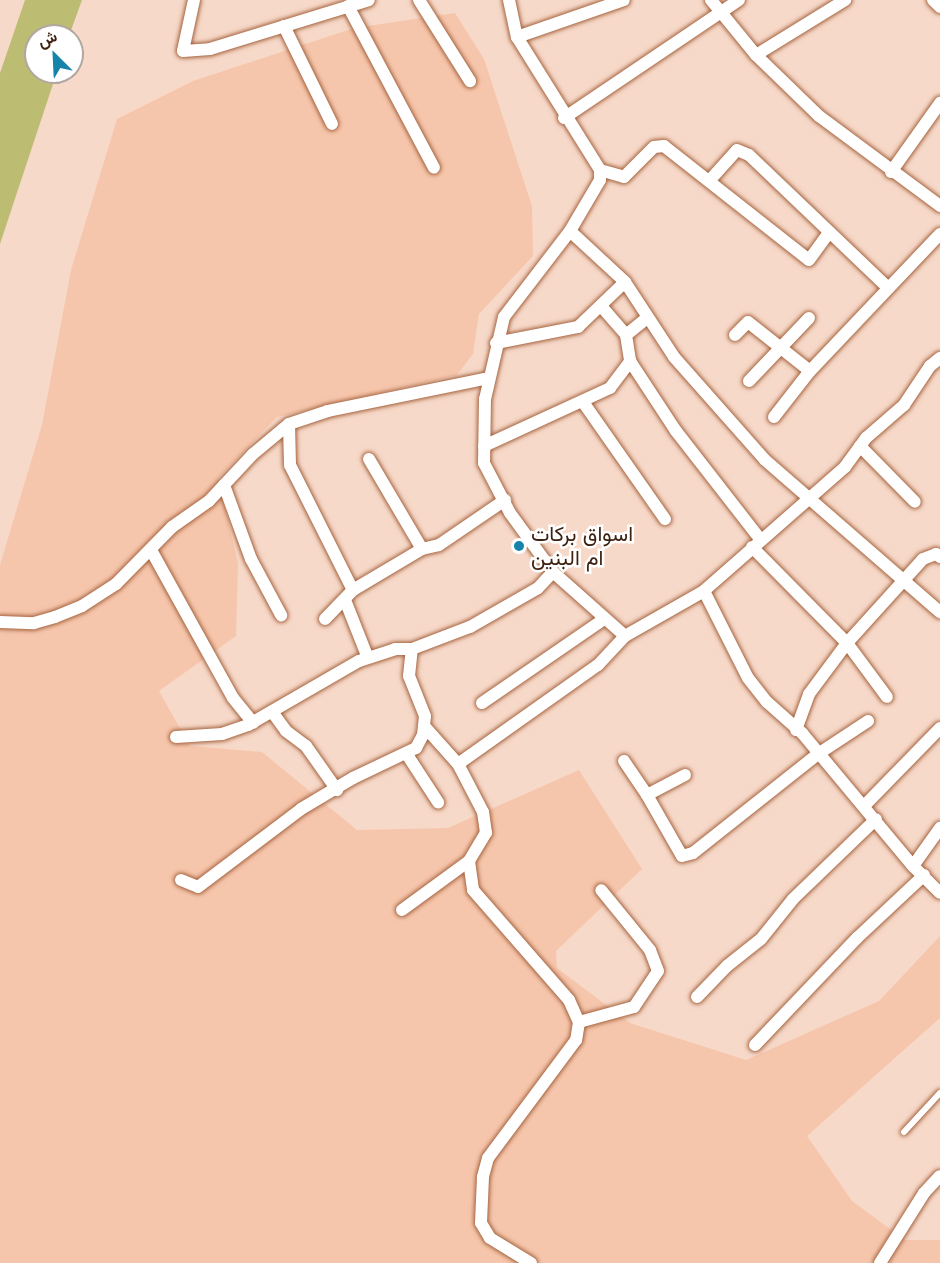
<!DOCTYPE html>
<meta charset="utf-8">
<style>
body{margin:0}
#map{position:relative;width:940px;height:1263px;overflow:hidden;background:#f7d9c9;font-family:Jost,Vazirmatn,sans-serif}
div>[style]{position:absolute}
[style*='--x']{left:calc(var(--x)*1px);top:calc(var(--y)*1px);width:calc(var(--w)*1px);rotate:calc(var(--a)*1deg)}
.green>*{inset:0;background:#f6c6ac}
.water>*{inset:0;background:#bcbd73}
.roads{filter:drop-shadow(0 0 2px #a6643f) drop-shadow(0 0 2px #a6643f)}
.service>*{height:6px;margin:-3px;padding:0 3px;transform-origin:3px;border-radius:3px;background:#fff}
.minor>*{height:12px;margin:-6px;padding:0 6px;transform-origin:6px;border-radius:6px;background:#fff}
.dots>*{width:16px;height:16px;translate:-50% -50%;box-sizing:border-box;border:3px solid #fff;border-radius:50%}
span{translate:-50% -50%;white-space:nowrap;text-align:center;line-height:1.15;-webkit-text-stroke:5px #fff;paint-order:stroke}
.poi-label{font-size:21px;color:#3c2111}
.left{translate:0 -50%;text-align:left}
.north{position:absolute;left:24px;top:24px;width:60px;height:60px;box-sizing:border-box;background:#fff;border:2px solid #b1a6a0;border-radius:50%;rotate:336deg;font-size:16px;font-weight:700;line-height:24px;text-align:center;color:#3c2111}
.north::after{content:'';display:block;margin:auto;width:21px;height:27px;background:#1583aa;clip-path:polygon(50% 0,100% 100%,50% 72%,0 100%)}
</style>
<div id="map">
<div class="green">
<i style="clip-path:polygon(455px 13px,484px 59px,532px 206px,533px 256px,479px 314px,473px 354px,457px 375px,277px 417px,218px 478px,238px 563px,236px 636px,159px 691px,190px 746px,262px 752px,357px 830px,448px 828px,579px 770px,642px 869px,556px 951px,557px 968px,630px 1023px,746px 1060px,879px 1001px,940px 936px,940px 1018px,807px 1136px,852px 1201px,905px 1240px,940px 1240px,940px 1263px,0 1263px,0 565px,42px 425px,71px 270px,117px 119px,193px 81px,354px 28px)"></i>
</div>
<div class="water">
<i style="clip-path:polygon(25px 0,82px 0,69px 36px,36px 36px,36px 72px,57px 72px,0 244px,0 73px)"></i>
</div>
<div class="roads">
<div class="service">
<i style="--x:904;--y:1132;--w:53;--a:-47.3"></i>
</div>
<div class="minor">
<i style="--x:194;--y:0;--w:52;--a:102.2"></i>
<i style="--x:183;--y:51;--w:27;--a:-4"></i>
<i style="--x:210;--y:49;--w:166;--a:-17.1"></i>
<i style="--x:419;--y:0;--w:96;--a:57.8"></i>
<i style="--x:509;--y:0;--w:38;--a:78"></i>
<i style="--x:517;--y:37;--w:157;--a:58"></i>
<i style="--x:600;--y:170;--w:10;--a:90"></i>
<i style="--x:600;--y:180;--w:59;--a:120.5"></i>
<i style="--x:570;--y:231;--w:108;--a:127.5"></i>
<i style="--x:504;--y:317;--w:84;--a:103"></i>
<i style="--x:485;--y:399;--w:64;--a:90.9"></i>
<i style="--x:484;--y:463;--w:56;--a:62.5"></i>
<i style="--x:510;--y:513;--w:73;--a:53.9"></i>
<i style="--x:553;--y:572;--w:96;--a:41.6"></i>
<i style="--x:711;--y:0;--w:71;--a:50.7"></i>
<i style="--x:756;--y:55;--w:88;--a:44.1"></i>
<i style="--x:819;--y:116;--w:151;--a:36.6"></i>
<i style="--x:933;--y:0;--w:10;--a:45"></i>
<i style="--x:348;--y:6;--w:183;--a:62"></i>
<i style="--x:284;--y:26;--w:109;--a:63.9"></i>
<i style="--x:517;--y:37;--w:113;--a:-19.1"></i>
<i style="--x:756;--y:55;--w:105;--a:-31.7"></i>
<i style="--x:564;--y:118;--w:211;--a:-34"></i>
<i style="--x:600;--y:170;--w:25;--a:16"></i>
<i style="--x:624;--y:177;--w:42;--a:-45"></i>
<i style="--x:654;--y:147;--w:10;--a:-6"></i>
<i style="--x:664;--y:146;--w:184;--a:38.2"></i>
<i style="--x:809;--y:260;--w:34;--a:-54"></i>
<i style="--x:891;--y:172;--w:85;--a:-54.6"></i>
<i style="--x:710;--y:180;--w:40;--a:-48"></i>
<i style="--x:737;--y:150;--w:13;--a:23"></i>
<i style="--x:749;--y:155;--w:192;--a:43.7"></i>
<i style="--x:570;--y:231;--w:75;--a:42.8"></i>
<i style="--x:625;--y:282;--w:90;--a:56.8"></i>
<i style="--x:674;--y:357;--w:137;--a:48.5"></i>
<i style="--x:765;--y:460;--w:232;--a:41"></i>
<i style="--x:601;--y:306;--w:38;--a:49"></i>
<i style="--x:626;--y:335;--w:26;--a:81"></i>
<i style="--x:630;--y:361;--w:84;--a:56.7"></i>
<i style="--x:676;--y:431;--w:137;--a:52.1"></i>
<i style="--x:626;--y:335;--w:27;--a:-39"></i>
<i style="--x:735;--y:335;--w:18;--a:-45"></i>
<i style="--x:748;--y:322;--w:79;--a:38.3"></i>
<i style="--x:496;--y:343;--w:84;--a:-11"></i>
<i style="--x:578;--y:327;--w:65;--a:-43.8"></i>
<i style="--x:940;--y:358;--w:13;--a:141"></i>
<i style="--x:930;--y:366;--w:47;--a:123.7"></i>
<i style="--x:904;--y:405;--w:50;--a:139"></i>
<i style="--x:866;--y:438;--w:36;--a:126"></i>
<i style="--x:845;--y:467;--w:188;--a:138.7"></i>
<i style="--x:704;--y:591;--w:97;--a:63.2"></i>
<i style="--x:748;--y:678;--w:31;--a:52"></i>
<i style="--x:767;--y:702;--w:47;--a:41.5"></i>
<i style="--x:802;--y:733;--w:173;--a:50.2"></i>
<i style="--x:913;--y:866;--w:38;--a:45"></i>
<i style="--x:749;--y:381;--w:87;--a:-46.4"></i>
<i style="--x:583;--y:402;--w:143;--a:55"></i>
<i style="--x:774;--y:417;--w:58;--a:-52"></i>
<i style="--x:810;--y:371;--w:189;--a:-46.5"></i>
<i style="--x:289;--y:424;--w:41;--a:88.6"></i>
<i style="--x:290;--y:465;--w:140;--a:63.3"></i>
<i style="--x:484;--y:446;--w:139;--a:-24.7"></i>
<i style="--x:610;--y:388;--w:34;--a:-53"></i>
<i style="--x:860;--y:446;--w:78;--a:45.5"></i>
<i style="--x:369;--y:459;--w:104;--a:59.5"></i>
<i style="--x:224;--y:485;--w:79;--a:70"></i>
<i style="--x:251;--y:559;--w:64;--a:61.8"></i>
<i style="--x:752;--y:547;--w:135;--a:45.3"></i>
<i style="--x:847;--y:643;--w:67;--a:53.5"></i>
<i style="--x:151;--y:550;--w:169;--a:61"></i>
<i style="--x:233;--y:698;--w:32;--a:51"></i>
<i style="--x:345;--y:600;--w:62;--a:68.4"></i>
<i style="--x:325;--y:619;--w:40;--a:-46"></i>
<i style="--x:353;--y:590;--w:80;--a:-30.7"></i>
<i style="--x:422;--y:549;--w:17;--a:-13"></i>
<i style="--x:439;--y:545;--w:80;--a:-34.3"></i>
<i style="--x:0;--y:622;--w:34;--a:2"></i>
<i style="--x:34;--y:623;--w:22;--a:-16"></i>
<i style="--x:55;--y:617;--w:29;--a:-22"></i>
<i style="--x:82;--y:606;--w:40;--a:-32.9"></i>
<i style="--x:116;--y:584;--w:80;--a:-45.5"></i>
<i style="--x:172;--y:527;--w:45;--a:-35.1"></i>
<i style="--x:209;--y:501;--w:64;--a:-46.9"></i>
<i style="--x:253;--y:454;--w:47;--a:-39.8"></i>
<i style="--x:289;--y:424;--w:41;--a:-18.4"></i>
<i style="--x:328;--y:411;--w:164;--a:-11.6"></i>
<i style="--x:482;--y:703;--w:148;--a:-34.5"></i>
<i style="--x:273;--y:713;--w:22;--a:54"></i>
<i style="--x:286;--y:731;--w:25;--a:37"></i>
<i style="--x:306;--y:746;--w:54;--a:54.8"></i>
<i style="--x:796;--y:730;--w:38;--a:-70"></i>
<i style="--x:809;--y:694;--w:64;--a:-53.3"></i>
<i style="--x:847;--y:643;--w:113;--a:-47.9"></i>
<i style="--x:923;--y:559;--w:14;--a:-21"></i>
<i style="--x:936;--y:554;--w:5;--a:37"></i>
<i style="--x:176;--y:737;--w:46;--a:-3.7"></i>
<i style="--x:222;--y:734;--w:28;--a:-19"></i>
<i style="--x:248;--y:725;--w:128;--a:-30"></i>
<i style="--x:359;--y:661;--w:38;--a:-18"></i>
<i style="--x:395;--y:649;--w:17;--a:0"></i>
<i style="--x:412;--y:649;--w:62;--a:-20.8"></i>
<i style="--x:470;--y:627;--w:78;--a:-29.8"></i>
<i style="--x:538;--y:588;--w:22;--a:-47"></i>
<i style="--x:406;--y:753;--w:59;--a:56.9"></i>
<i style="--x:624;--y:761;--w:41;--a:55.9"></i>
<i style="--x:458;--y:764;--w:171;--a:-35.3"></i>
<i style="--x:598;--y:665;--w:40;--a:-47"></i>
<i style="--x:625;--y:636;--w:91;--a:-29.7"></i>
<i style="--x:685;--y:775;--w:43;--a:152.2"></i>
<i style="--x:647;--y:795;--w:70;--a:60.2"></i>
<i style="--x:682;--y:856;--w:11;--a:-15"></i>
<i style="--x:693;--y:853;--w:159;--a:-38.4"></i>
<i style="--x:818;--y:754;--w:60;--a:-33.4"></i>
<i style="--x:864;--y:806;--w:109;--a:-45.7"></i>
<i style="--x:469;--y:861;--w:29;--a:82"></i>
<i style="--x:473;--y:890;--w:146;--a:48.9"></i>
<i style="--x:569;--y:1000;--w:24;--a:66"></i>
<i style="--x:579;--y:1022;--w:18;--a:99"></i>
<i style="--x:576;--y:1040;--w:147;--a:126.7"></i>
<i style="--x:488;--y:1158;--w:20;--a:105"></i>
<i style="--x:483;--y:1177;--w:46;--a:92.5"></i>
<i style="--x:481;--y:1223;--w:17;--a:59"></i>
<i style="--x:490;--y:1238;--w:48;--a:31.4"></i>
<i style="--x:913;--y:866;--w:47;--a:-54.6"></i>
<i style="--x:181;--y:880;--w:18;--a:22"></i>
<i style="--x:198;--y:887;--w:129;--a:-37.1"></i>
<i style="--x:301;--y:809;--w:61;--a:-30.8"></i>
<i style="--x:353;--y:778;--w:70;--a:-25.5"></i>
<i style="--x:416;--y:748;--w:15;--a:-62"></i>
<i style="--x:423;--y:735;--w:19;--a:-84"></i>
<i style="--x:425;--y:716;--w:43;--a:-111.8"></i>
<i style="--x:409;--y:676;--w:27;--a:-84"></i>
<i style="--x:402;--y:910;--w:83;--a:-36.2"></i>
<i style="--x:469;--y:861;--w:33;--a:-59"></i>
<i style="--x:486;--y:833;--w:21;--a:-98"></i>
<i style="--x:483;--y:812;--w:54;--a:-117.5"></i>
<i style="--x:458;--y:764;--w:50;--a:-131.7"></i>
<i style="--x:697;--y:997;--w:43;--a:-45.9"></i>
<i style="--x:727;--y:966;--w:43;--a:-38.5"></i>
<i style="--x:761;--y:939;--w:51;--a:-51.3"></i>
<i style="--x:793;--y:899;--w:115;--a:-43.9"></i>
<i style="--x:579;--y:1022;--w:57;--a:-15.3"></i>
<i style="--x:634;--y:1007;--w:43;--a:-56.3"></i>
<i style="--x:658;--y:971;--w:22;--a:-111"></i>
<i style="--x:650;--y:950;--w:77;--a:-129.2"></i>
<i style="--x:755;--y:1045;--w:148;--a:-46.4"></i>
<i style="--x:857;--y:938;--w:92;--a:-43.2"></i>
<i style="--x:880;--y:1263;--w:83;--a:-57.8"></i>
<i style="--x:924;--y:1193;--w:23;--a:-47"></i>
</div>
</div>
<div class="dots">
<i style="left:519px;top:546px;background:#1583aa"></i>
</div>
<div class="poi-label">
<span class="left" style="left:531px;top:546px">اسواق بركات<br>ام البنين</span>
</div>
<div class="north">ش</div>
</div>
